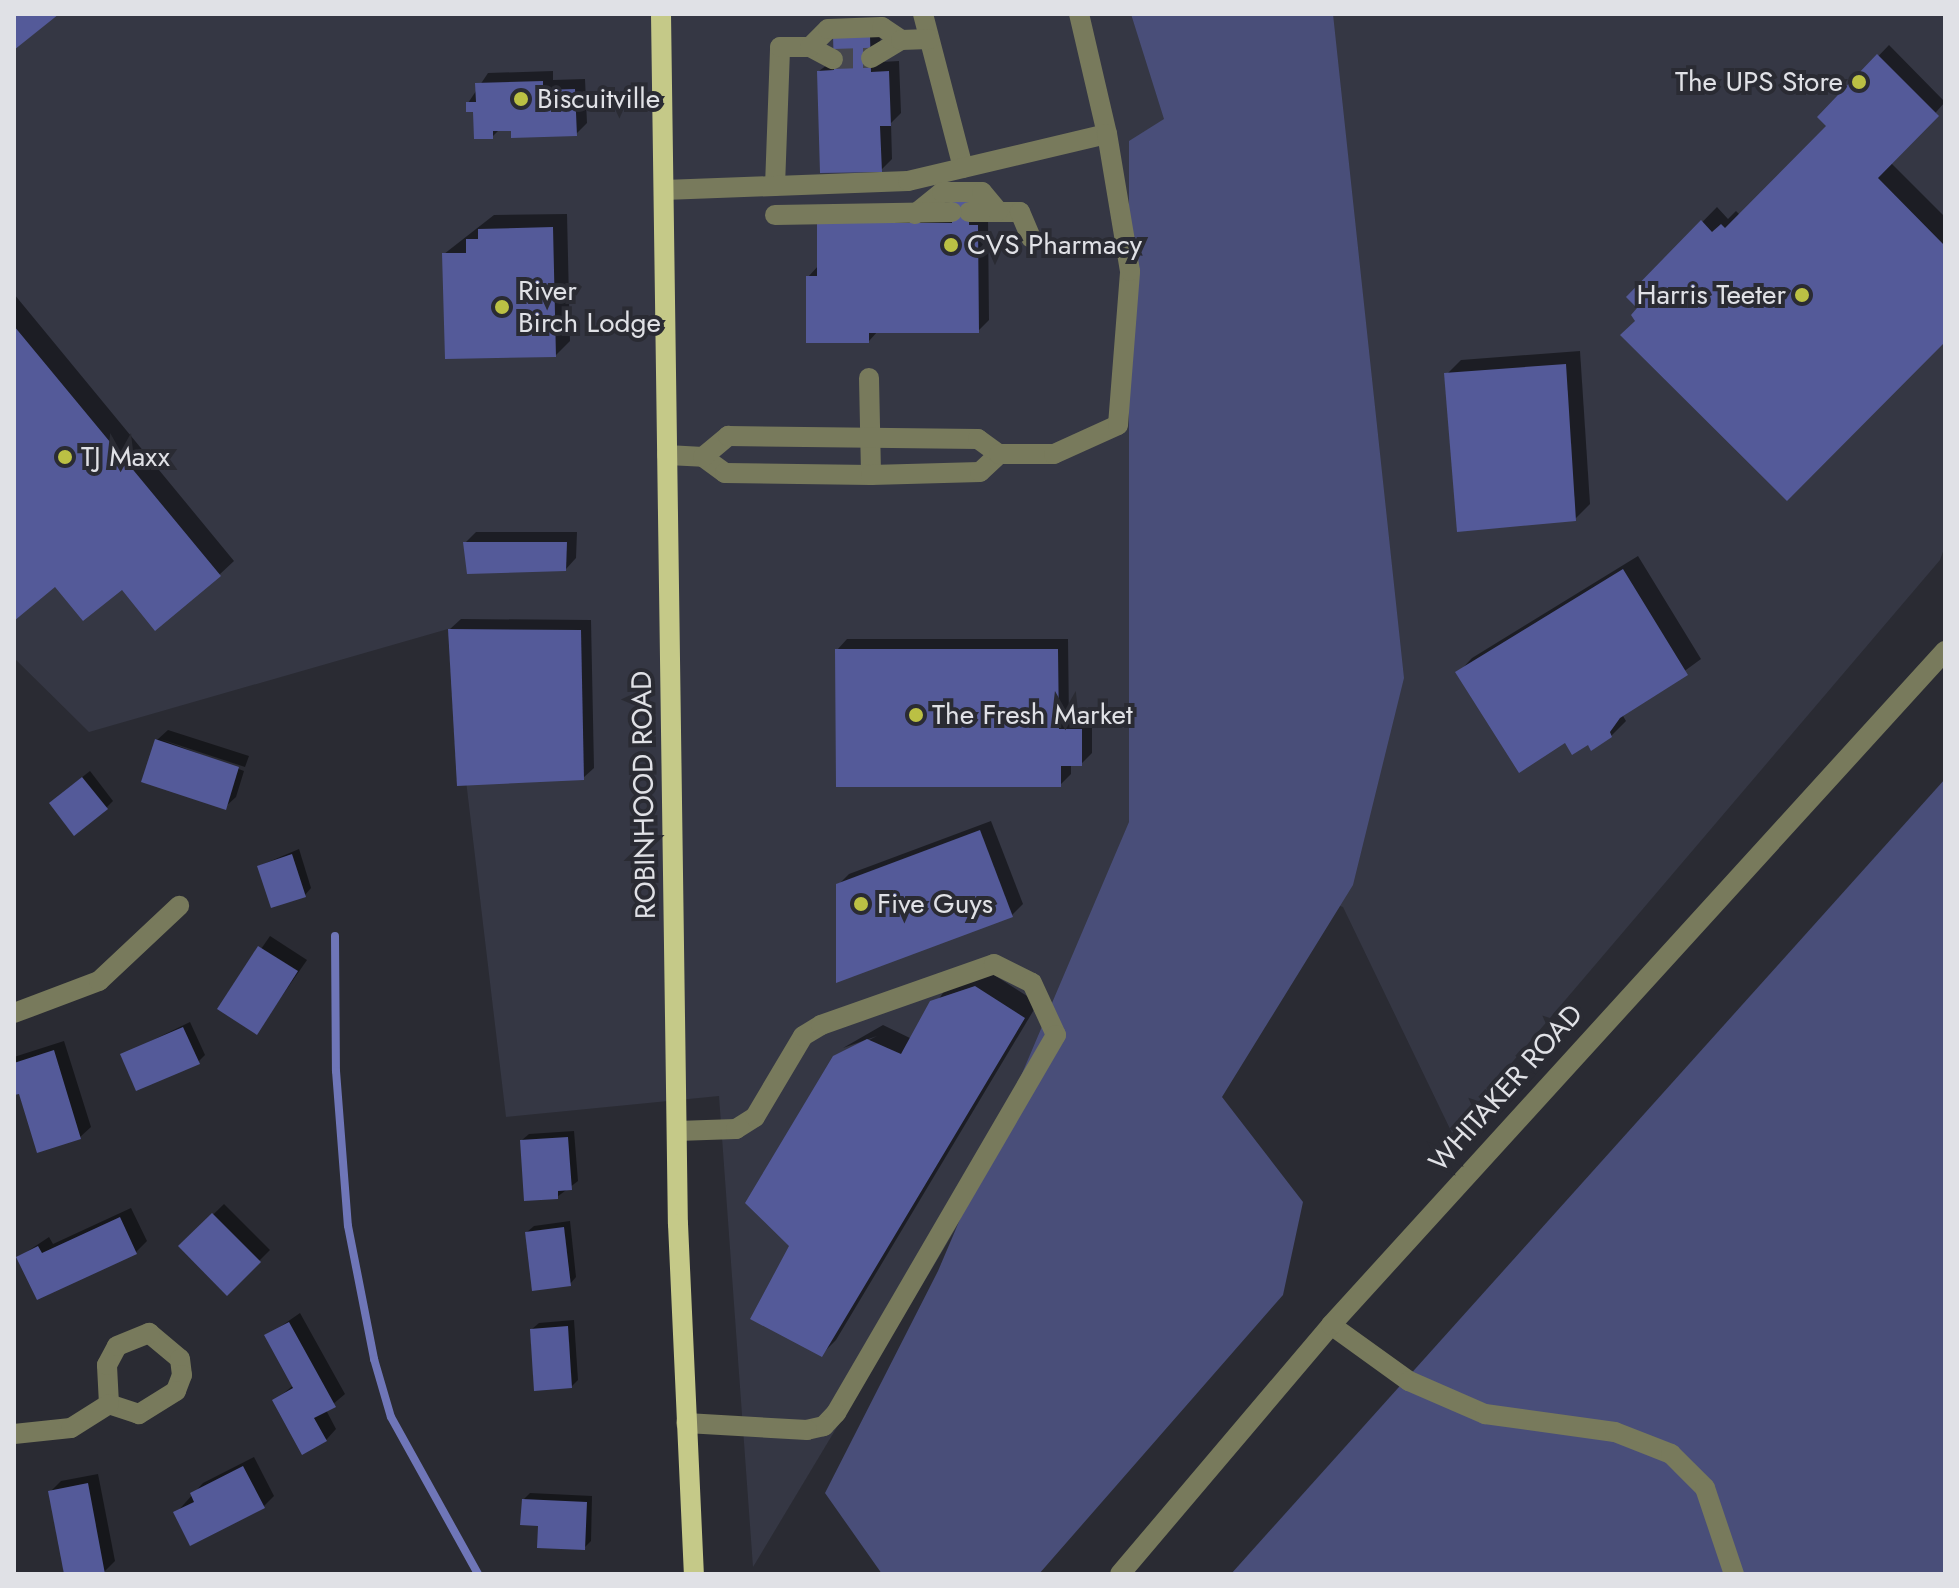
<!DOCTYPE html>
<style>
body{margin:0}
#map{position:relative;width:1959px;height:1588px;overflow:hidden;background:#2a2b33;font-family:Jost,sans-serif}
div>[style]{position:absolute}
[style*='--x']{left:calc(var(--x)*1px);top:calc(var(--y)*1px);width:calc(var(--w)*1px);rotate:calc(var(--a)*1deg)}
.built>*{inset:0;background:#353744}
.green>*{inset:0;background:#494e79}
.shadow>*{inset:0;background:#0007}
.stream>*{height:8px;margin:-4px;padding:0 4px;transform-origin:4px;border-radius:4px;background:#6f76b8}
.building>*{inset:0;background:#545a99}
.minor-tunnel>*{height:20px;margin-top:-10px;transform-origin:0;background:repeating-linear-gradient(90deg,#45464e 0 20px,transparent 0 30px)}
.minor>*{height:20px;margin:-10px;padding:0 10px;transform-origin:10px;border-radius:10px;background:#787a5c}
.major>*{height:20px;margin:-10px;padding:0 10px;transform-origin:10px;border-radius:10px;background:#c5c988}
.dots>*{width:22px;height:22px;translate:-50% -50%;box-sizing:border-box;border:4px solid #2a2b33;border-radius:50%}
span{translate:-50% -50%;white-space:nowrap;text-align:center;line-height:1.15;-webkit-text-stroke:8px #2a2b33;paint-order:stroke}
.poi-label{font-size:28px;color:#e0e1e6}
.right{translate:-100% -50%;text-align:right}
.left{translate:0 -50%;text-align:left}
.street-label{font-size:28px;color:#e0e1e6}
.frame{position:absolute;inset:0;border:16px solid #e0e1e6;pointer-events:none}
</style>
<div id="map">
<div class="built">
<i style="clip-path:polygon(14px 14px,1945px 14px,1945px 546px,1940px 560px,1452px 1133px,1343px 907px,1182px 852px,753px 1567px,719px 1096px,506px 1117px,448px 629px,89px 732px,14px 658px)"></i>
</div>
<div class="green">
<i style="clip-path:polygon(1131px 14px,1333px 14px,1404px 678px,1353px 885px,1222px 1097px,1303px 1202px,1283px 1295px,1039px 1574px,882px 1574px,825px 1493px,938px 1271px,1129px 822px,1129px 141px,1164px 119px)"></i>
<i style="clip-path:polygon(1945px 779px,1945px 1574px,1231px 1574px)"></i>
</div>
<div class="shadow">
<i style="clip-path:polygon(880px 25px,881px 62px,899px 61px,901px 113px,891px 123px,892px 159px,881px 170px,819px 71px)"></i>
<i style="clip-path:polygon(1889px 45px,1945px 102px,1891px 163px,1945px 217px,1945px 339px,1637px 321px,1640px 308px,1629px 297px,1717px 207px,1728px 219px,1736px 211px,1740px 215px,1829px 126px,1820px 117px)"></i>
<i style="clip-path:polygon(553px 71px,553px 80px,585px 79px,587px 123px,576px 134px,500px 129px,492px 137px,468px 103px,488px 73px)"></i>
<i style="clip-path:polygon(954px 213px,988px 215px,989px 320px,978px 331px,878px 331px,869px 341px,808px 277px,819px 265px,819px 224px)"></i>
<i style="clip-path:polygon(567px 214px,570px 341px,556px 355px,444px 254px,494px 215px)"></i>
<i style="clip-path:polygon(14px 294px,234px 561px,219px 575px,122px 587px,55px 584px,14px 619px)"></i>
<i style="clip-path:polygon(1580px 351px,1590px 504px,1575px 519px,1447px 374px,1461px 360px)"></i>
<i style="clip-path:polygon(476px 532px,577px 532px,576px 558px,566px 569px,465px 543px)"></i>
<i style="clip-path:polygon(1638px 556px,1701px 659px,1623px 716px,1626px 721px,1611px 736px,1566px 741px,1458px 673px,1472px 658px)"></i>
<i style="clip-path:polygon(461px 619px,591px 620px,594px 768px,583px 778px,450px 629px)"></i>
<i style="clip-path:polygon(847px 639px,1068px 639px,1069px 719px,1092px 719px,1092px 753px,1081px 764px,1071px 764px,1071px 774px,1060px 785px,837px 650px)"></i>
<i style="clip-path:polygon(168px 730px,249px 756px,245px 767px,160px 739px,244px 771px,236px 797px,225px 807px,157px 740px)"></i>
<i style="clip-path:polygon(90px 771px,113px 801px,106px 808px,58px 796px)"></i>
<i style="clip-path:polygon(991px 821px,1023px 904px,1012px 915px,838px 885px,849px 874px)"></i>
<i style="clip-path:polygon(299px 849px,311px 888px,305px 895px,259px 866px)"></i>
<i style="clip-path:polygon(270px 936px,307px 960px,257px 1032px,220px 1009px)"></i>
<i style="clip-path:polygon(991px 973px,1038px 1003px,836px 1340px,822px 1354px,791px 1246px,834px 1057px,877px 1036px,843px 1048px,883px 1025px,912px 1039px,947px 987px)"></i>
<i style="clip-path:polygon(190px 1022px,205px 1055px,198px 1062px,122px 1055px)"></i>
<i style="clip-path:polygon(64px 1041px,91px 1127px,80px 1137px,20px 1091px,14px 1093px,14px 1057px)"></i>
<i style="clip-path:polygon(574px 1131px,578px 1181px,557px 1197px,522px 1140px,529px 1134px)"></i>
<i style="clip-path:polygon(224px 1204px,270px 1250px,227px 1293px,181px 1246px)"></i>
<i style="clip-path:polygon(131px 1208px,147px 1241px,136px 1252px,19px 1257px,49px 1237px,53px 1244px)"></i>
<i style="clip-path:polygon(570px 1221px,576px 1277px,570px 1284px,527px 1232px,534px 1226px)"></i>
<i style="clip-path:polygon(300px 1313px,345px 1394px,326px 1410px,336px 1429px,326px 1440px,275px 1400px,294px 1385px,267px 1336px)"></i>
<i style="clip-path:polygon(574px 1320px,578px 1380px,572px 1386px,532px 1329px,539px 1323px)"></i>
<i style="clip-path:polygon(254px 1457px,274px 1496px,264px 1506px,176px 1513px,203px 1483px)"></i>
<i style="clip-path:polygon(98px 1474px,115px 1561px,104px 1572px,66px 1574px,50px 1492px,61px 1481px)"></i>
<i style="clip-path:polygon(530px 1493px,592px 1496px,591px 1541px,584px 1548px,540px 1524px,524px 1499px)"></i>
</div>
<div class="stream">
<i style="--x:335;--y:936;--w:135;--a:89.6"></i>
<i style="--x:336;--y:1071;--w:155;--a:85.6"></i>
<i style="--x:348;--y:1226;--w:136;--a:78.9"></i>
<i style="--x:374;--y:1359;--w:60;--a:73.7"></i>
<i style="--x:391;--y:1417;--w:179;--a:61"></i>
</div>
<div class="building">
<i style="clip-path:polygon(14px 14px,59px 14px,14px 50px)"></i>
<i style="clip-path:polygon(870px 35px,871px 72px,889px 71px,891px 126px,880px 126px,882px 172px,820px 173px,817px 71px,834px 70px,833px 36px)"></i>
<i style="clip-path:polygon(1877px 54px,1939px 116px,1878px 178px,1945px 246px,1945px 342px,1787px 501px,1620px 335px,1635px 321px,1631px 315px,1637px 308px,1626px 297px,1701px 220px,1712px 232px,1721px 224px,1725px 228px,1826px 126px,1817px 117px)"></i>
<i style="clip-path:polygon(543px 81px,543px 90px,575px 89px,577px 136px,511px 138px,511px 131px,493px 131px,493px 139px,474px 139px,473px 112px,466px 112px,466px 102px,476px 102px,475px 83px)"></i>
<i style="clip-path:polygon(969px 197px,969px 225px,978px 225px,979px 333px,869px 333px,869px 343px,806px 343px,806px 276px,817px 276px,817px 223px,952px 223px,952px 198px)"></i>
<i style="clip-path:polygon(553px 227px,556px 357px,445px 359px,442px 253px,466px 253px,466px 239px,478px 239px,478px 229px)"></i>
<i style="clip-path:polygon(14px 326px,221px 576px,155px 631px,122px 590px,83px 621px,55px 587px,14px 621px)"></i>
<i style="clip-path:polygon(1566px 364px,1576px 521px,1457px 532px,1444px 373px)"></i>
<i style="clip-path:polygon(463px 542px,567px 542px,566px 571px,467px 574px)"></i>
<i style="clip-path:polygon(1623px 569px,1688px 675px,1620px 718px,1610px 732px,1612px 737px,1591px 751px,1588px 745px,1572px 755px,1565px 743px,1519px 773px,1455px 672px)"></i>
<i style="clip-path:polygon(448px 629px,581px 630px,584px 780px,457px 786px)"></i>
<i style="clip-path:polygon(835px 649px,1058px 649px,1059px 729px,1082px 729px,1082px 766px,1061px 766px,1061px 787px,836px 787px)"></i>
<i style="clip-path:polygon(155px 739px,239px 767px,226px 810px,141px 782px)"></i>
<i style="clip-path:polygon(82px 777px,108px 809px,74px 836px,49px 803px)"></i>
<i style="clip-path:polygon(980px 830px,1013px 917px,836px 983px,836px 884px)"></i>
<i style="clip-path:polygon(292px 854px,306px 897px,271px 908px,257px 866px)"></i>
<i style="clip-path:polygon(258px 946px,298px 971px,257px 1035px,217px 1009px)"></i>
<i style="clip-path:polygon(975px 986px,1025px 1018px,822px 1357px,750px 1319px,789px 1246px,745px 1203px,833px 1056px,867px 1039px,901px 1054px,930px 1001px)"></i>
<i style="clip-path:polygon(183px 1027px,200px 1064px,136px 1091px,120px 1054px)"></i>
<i style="clip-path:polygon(54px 1050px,81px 1139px,37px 1153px,19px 1094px,14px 1095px,14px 1063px)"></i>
<i style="clip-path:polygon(568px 1137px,572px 1190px,558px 1191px,558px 1199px,524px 1201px,520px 1140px)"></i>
<i style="clip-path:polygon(212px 1213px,261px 1262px,227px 1296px,178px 1246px)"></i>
<i style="clip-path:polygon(120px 1217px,137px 1254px,37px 1300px,16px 1257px,38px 1246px,42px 1253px)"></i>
<i style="clip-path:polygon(564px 1227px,571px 1286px,532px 1291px,525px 1232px)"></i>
<i style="clip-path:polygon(289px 1322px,336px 1407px,314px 1418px,327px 1441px,302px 1455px,272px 1400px,293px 1388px,264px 1335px)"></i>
<i style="clip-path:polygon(568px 1326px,572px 1388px,534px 1391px,530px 1329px)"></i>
<i style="clip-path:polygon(243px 1466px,265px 1508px,190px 1546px,173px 1512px,194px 1502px,190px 1493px)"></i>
<i style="clip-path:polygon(88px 1483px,105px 1574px,64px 1574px,48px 1491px)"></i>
<i style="clip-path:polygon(522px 1499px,587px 1502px,585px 1550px,537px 1548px,538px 1526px,520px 1525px)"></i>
</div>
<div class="minor-tunnel">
<i style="--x:833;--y:59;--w:38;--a:-2"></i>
</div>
<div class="minor">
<i style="--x:923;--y:14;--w:159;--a:75.4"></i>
<i style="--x:810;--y:47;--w:26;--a:28"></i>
<i style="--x:871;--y:58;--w:35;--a:-31"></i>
<i style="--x:775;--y:186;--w:139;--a:-87.9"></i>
<i style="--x:780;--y:47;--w:30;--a:0"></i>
<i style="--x:810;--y:47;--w:25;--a:-45"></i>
<i style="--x:828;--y:29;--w:54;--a:-2.1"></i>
<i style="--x:882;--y:27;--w:23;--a:34"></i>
<i style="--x:901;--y:40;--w:28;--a:-2"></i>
<i style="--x:664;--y:190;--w:244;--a:-2.1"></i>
<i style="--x:908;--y:181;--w:204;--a:-13.3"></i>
<i style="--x:1107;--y:134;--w:123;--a:-103.1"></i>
<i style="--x:969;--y:212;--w:51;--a:0"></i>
<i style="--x:1020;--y:212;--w:28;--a:67"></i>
<i style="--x:915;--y:214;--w:35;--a:-39"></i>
<i style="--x:942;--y:192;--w:40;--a:0"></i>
<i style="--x:982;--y:192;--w:25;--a:50"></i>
<i style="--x:775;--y:215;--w:177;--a:-1"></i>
<i style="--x:869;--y:378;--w:97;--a:88.8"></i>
<i style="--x:667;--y:455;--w:36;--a:3"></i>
<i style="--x:703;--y:457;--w:27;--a:36"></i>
<i style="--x:725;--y:473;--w:146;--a:0.8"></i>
<i style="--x:871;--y:475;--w:109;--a:-1.6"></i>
<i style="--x:980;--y:472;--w:26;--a:-43"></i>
<i style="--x:703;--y:457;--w:33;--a:-40"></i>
<i style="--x:728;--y:436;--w:250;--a:0.7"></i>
<i style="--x:978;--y:439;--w:26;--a:36"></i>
<i style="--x:999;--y:454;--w:55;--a:0"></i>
<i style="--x:1054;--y:454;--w:70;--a:-24.4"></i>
<i style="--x:1118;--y:425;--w:154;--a:-85.5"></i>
<i style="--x:1130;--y:271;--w:139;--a:-99.5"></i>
<i style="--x:14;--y:1013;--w:91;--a:-20.6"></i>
<i style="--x:99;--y:981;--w:110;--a:-43.2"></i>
<i style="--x:677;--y:1131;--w:59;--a:-1.9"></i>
<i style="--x:736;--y:1129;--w:22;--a:-32"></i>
<i style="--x:755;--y:1117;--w:94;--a:-59.3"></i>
<i style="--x:803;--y:1036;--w:21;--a:-31"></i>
<i style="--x:821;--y:1025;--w:183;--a:-19.4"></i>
<i style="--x:994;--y:964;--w:42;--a:26.6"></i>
<i style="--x:1032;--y:983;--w:57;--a:65.2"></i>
<i style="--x:1056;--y:1035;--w:437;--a:120.2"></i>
<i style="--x:836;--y:1413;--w:18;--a:133"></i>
<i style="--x:824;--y:1426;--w:17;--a:167"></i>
<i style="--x:807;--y:1430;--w:121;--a:-176.7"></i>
<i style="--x:1331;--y:1325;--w:96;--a:35.7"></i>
<i style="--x:1409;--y:1381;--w:83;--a:23.5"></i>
<i style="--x:1485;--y:1414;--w:131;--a:7.9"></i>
<i style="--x:1615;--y:1432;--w:60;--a:21.4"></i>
<i style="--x:1671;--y:1454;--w:48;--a:45"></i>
<i style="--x:1705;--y:1488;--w:91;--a:71.4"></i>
<i style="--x:149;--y:1333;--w:40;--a:40"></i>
<i style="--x:180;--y:1359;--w:16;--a:83"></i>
<i style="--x:182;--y:1375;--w:17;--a:111"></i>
<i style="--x:176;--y:1391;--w:44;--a:148.1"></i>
<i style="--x:139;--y:1414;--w:32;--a:-162"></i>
<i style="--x:109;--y:1404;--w:39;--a:-93"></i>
<i style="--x:107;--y:1365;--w:21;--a:-62"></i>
<i style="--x:117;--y:1346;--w:35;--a:-22"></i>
<i style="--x:14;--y:1434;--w:57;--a:-6"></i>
<i style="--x:71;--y:1428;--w:45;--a:-32.3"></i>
<i style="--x:1120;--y:1574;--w:326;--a:-49.7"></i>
<i style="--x:1331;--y:1325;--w:912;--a:-47.67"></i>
</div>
<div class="major">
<i style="--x:661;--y:14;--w:1210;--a:89.2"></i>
<i style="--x:678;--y:1224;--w:350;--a:87.4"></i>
</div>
<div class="dots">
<i style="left:1859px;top:82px;background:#bbc044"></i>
<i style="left:521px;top:99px;background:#bbc044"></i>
<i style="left:951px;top:245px;background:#bbc044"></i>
<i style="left:1802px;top:295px;background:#bbc044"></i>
<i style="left:502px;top:307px;background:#bbc044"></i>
<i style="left:65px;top:457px;background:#bbc044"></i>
<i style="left:916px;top:715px;background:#bbc044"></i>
<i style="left:861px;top:904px;background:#bbc044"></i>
</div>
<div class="poi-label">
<span class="right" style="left:1843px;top:82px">The UPS Store</span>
<span class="left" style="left:537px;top:99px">Biscuitville</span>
<span class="left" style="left:967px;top:245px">CVS Pharmacy</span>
<span class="left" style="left:518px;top:307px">River<br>Birch Lodge</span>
<span class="right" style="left:1786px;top:295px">Harris Teeter</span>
<span class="left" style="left:81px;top:457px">TJ Maxx</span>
<span class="left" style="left:932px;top:715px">The Fresh Market</span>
<span class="left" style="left:877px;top:904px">Five Guys</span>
</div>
<div class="street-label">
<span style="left:644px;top:795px;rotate:-91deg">ROBINHOOD ROAD</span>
<span style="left:1506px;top:1088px;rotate:-48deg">WHITAKER ROAD</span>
</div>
<div class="frame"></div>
</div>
